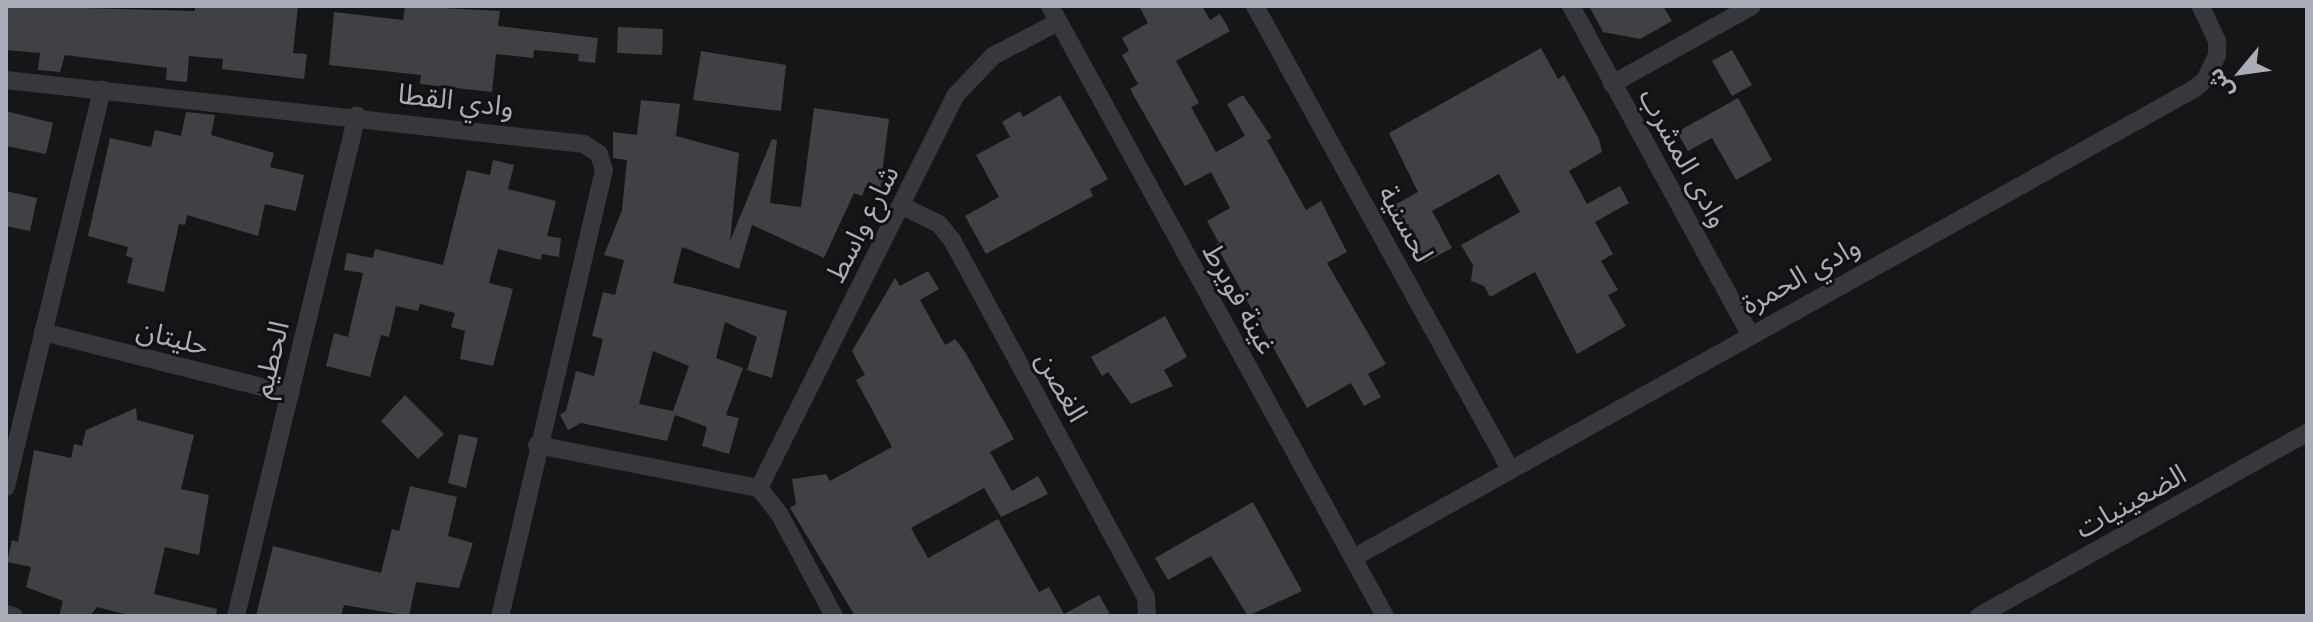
<!DOCTYPE html>
<meta charset="utf-8">
<style>
body{margin:0}
#map{position:relative;width:2313px;height:622px;overflow:hidden;background:#161618;font-family:Lato,"Noto Sans Arabic",sans-serif}
div>[style]{position:absolute}
[style*='--x']{left:calc(var(--x)*1px);top:calc(var(--y)*1px);width:calc(var(--w)*1px);rotate:calc(var(--a)*1deg)}
.building>*{inset:0;background:#404145}
.minor>*{height:18px;margin:-9px;padding:0 9px;transform-origin:9px;border-radius:9px;background:#37383d}
span{translate:-50% -50%;white-space:nowrap;text-align:center;line-height:1.15;-webkit-text-stroke:6px #111113;paint-order:stroke}
.street-label{font-size:28px;color:#a8adb8}
.frame{position:absolute;inset:0;border:8px solid #a8adb8;pointer-events:none}
.north{position:absolute;left:2201px;top:32px;width:80px;height:80px;-webkit-text-stroke:6px #111113;paint-order:stroke;rotate:241deg;font-size:22px;font-weight:700;line-height:32px;text-align:center;color:#a8adb8}
.north::after{content:'';display:block;margin:auto;width:28px;height:36px;background:#a8adb8;clip-path:polygon(50% 0,100% 100%,50% 72%,0 100%)}
</style>
<div id="map">
<div class="building">
<i style="clip-path:polygon(8px 6px,195px 11px,195px 6px,298px 6px,293px 53px,307px 54px,304px 79px,222px 69px,223px 59px,189px 56px,187px 82px,166px 80px,167px 68px,65px 55px,60px 72px,38px 70px,40px 53px,6px 50px)"></i>
<i style="clip-path:polygon(405px 6px,500px 11px,498px 26px,598px 38px,595px 63px,578px 61px,579px 54px,534px 50px,533px 58px,496px 54px,492px 92px,420px 84px,421px 75px,329px 65px,334px 12px,403px 20px)"></i>
<i style="clip-path:polygon(1139px 6px,1202px 6px,1210px 20px,1220px 14px,1230px 31px,1176px 61px,1199px 103px,1191px 107px,1216px 152px,1245px 136px,1227px 104px,1243px 95px,1272px 138px,1267px 140px,1306px 210px,1321px 201px,1347px 252px,1327px 263px,1386px 364px,1368px 374px,1381px 397px,1364px 406px,1351px 383px,1307px 408px,1216px 245px,1219px 243px,1207px 221px,1230px 208px,1211px 172px,1185px 186px,1130px 89px,1138px 84px,1122px 55px,1129px 51px,1122px 38px,1148px 23px)"></i>
<i style="clip-path:polygon(1589px 6px,1663px 6px,1672px 21px,1640px 39px,1603px 32px)"></i>
<i style="clip-path:polygon(618px 27px,663px 29px,662px 55px,617px 53px)"></i>
<i style="clip-path:polygon(1541px 48px,1558px 79px,1564px 75px,1599px 139px,1602px 152px,1569px 171px,1587px 204px,1620px 186px,1629px 203px,1595px 222px,1613px 254px,1601px 261px,1618px 290px,1608px 295px,1626px 326px,1577px 354px,1535px 272px,1490px 297px,1484px 286px,1471px 281px,1473px 265px,1461px 245px,1520px 212px,1499px 174px,1432px 211px,1452px 248px,1424px 263px,1389px 208px,1418px 192px,1389px 133px)"></i>
<i style="clip-path:polygon(1732px 50px,1752px 85px,1732px 96px,1712px 61px)"></i>
<i style="clip-path:polygon(701px 51px,786px 65px,781px 111px,693px 100px)"></i>
<i style="clip-path:polygon(1060px 95px,1108px 179px,1090px 189px,1093px 196px,986px 254px,965px 216px,999px 197px,976px 155px,1010px 137px,1002px 122px,1020px 111px,1023px 117px)"></i>
<i style="clip-path:polygon(1738px 98px,1772px 160px,1736px 180px,1712px 138px,1688px 151px,1677px 132px)"></i>
<i style="clip-path:polygon(evenodd,641px 100px,680px 104px,676px 136px,739px 153px,730px 241px,772px 139px,777px 140px,770px 203px,801px 207px,814px 108px,889px 119px,882px 173px,886px 175px,878px 194px,865px 188px,862px 196px,854px 193px,824px 258px,752px 225px,739px 269px,682px 247px,673px 283px,787px 311px,772px 378px,747px 370px,757px 337px,725px 322px,716px 358px,743px 368px,726px 415px,739px 418px,729px 454px,702px 446px,707px 427px,675px 415px,667px 441px,581px 423px,568px 430px,560px 415px,566px 411px,576px 371px,594px 376px,603px 339px,592px 336px,603px 292px,615px 295px,624px 260px,604px 255px,622px 210px,627px 160px,613px 158px,613px 132px,637px 135px,641px 100px,653px 351px,689px 366px,673px 411px,639px 404px,653px 351px)"></i>
<i style="clip-path:polygon(6px 111px,53px 123px,46px 154px,6px 146px)"></i>
<i style="clip-path:polygon(186px 112px,215px 115px,211px 135px,274px 153px,270px 167px,304px 175px,296px 211px,265px 204px,258px 236px,187px 215px,185px 225px,179px 224px,164px 292px,127px 283px,133px 258px,126px 256px,128px 247px,88px 236px,110px 138px,151px 147px,155px 130px,181px 136px)"></i>
<i style="clip-path:polygon(493px 160px,514px 165px,508px 189px,556px 201px,547px 236px,561px 238px,559px 257px,542px 254px,541px 260px,498px 249px,489px 283px,513px 289px,493px 366px,460px 359px,465px 331px,451px 327px,455px 313px,420px 304px,418px 311px,396px 306px,389px 337px,381px 335px,370px 377px,326px 366px,334px 333px,348px 337px,363px 273px,344px 270px,347px 253px,373px 258px,375px 249px,443px 265px,467px 170px,490px 175px)"></i>
<i style="clip-path:polygon(6px 191px,37px 198px,30px 231px,6px 226px)"></i>
<i style="clip-path:polygon(928px 271px,939px 289px,920px 300px,945px 345px,955px 339px,965px 352px,1014px 439px,990px 452px,1012px 491px,1038px 476px,1048px 494px,1001px 517px,984px 488px,911px 528px,928px 558px,998px 519px,1039px 592px,1049px 587px,1064px 614px,1099px 595px,1111px 616px,855px 616px,790px 508px,796px 504px,792px 479px,826px 474px,830px 481px,892px 447px,856px 380px,865px 375px,852px 351px,895px 278px,900px 286px)"></i>
<i style="clip-path:polygon(1165px 316px,1187px 357px,1164px 370px,1173px 386px,1131px 404px,1108px 372px,1102px 376px,1091px 357px)"></i>
<i style="clip-path:polygon(405px 395px,444px 434px,418px 459px,381px 421px)"></i>
<i style="clip-path:polygon(136px 408px,137px 420px,194px 435px,181px 489px,209px 495px,199px 555px,165px 547px,154px 594px,217px 609px,216px 616px,133px 616px,97px 607px,90px 616px,59px 616px,63px 601px,26px 587px,31px 567px,7px 562px,12px 540px,18px 542px,34px 450px,71px 458px,74px 444px,82px 446px,86px 430px)"></i>
<i style="clip-path:polygon(459px 434px,478px 438px,466px 488px,448px 483px)"></i>
<i style="clip-path:polygon(410px 486px,457px 497px,448px 536px,473px 543px,459px 588px,416px 582px,409px 616px,344px 605px,341px 616px,256px 616px,273px 546px,381px 573px,392px 529px,399px 531px)"></i>
<i style="clip-path:polygon(1253px 502px,1302px 591px,1248px 616px,1211px 556px,1168px 580px,1155px 558px)"></i>
</div>
<div class="minor">
<i style="--x:1050;--y:6;--w:696;--a:61.23"></i>
<i style="--x:1255;--y:6;--w:526;--a:61.15"></i>
<i style="--x:1571;--y:6;--w:374;--a:61.4"></i>
<i style="--x:6;--y:80;--w:582;--a:6.32"></i>
<i style="--x:584;--y:144;--w:18;--a:34"></i>
<i style="--x:599;--y:154;--w:17;--a:73"></i>
<i style="--x:604;--y:170;--w:458;--a:103.1"></i>
<i style="--x:1612;--y:84;--w:160;--a:-29.1"></i>
<i style="--x:902;--y:206;--w:41;--a:25.9"></i>
<i style="--x:939;--y:224;--w:21;--a:51"></i>
<i style="--x:952;--y:240;--w:406;--a:61.5"></i>
<i style="--x:1146;--y:597;--w:19;--a:87"></i>
<i style="--x:43;--y:332;--w:255;--a:14.1"></i>
<i style="--x:537;--y:445;--w:226;--a:11"></i>
<i style="--x:6;--y:487;--w:409;--a:-76.4"></i>
<i style="--x:759;--y:488;--w:438;--a:-63.4"></i>
<i style="--x:955;--y:96;--w:55;--a:-46.5"></i>
<i style="--x:993;--y:56;--w:71;--a:-27.6"></i>
<i style="--x:759;--y:488;--w:34;--a:52"></i>
<i style="--x:780;--y:515;--w:115;--a:61.9"></i>
<i style="--x:1353;--y:558;--w:963;--a:-29.15"></i>
<i style="--x:2194;--y:89;--w:14;--a:-39"></i>
<i style="--x:2205;--y:80;--w:28;--a:-64"></i>
<i style="--x:2217;--y:55;--w:14;--a:-90"></i>
<i style="--x:2217;--y:41;--w:38;--a:-115"></i>
<i style="--x:6;--y:614;--w:8;--a:14"></i>
<i style="--x:236;--y:616;--w:515;--a:-76.42"></i>
<i style="--x:1979;--y:616;--w:376;--a:-29.2"></i>
</div>
<div class="street-label">
<span style="left:456px;top:99px;rotate:7deg">وادي القطا</span>
<span style="left:1685px;top:157px;rotate:61deg">وادى المشرب</span>
<span style="left:861px;top:223px;rotate:-63deg">شارع واسط</span>
<span style="left:1407px;top:223px;rotate:61deg">لحسنية</span>
<span style="left:1800px;top:274px;rotate:-29deg">وادي الحمرة</span>
<span style="left:1241px;top:298px;rotate:61deg">غينة فويرط</span>
<span style="left:173px;top:336px;rotate:14deg">حليتان</span>
<span style="left:269px;top:359px;rotate:-76deg">الحطيم</span>
<span style="left:1063px;top:386px;rotate:61deg">الغصن</span>
<span style="left:2130px;top:500px;rotate:-29deg">الضعينيات</span>
</div>
<div class="frame"></div>
<div class="north">ش</div>
</div>
